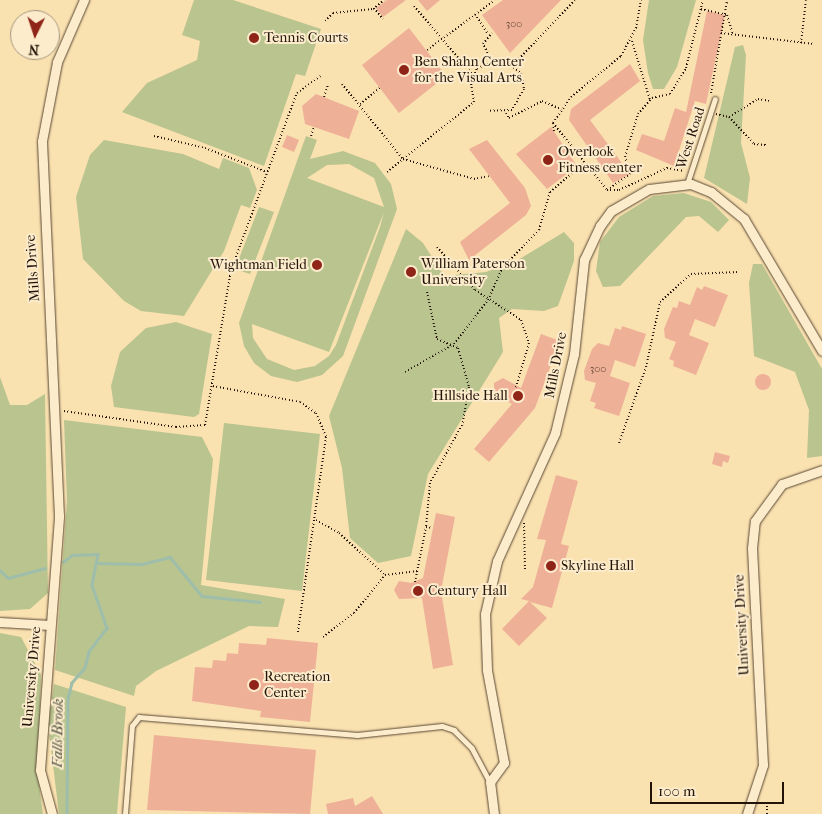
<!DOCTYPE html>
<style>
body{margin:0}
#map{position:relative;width:822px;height:814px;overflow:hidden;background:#fae1b0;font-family:"IM FELL French Canon",serif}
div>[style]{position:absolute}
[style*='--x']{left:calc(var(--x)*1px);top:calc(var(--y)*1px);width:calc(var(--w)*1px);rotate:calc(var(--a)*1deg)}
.green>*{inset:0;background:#b9c48f}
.stream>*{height:2.5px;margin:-1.25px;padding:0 1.25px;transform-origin:1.25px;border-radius:1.25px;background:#9ebeab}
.building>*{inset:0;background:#eeb198}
.round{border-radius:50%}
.path>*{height:2px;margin-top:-1px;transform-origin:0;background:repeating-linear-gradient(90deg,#231409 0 1px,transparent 0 3.5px)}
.roads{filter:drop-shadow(0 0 1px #594733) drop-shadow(0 0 1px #594733)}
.service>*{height:4.5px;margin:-2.25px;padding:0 2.25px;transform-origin:2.25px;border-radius:2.25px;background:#fceccc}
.minor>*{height:9px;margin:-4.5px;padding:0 4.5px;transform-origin:4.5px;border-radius:4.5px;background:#fceccc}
.dots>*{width:14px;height:14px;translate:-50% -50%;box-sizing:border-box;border:2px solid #fceccc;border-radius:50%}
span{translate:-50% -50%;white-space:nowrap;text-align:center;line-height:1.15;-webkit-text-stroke:4px #fceccc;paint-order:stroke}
.number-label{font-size:11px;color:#563b2d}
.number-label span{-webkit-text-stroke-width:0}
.poi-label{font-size:14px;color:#231409}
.left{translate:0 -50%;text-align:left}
.right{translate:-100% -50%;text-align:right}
.street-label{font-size:14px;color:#231409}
.water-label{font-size:15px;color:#4e5042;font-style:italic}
.north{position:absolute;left:10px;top:10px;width:50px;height:50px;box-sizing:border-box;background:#fceccc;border:1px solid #a5967e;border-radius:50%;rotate:184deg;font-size:14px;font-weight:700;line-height:20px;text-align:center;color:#231409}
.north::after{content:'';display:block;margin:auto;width:18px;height:22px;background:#8f2418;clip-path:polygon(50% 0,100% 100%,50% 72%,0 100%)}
.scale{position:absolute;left:650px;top:782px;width:134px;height:22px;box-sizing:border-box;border:2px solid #231409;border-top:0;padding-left:6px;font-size:15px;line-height:18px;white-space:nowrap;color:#231409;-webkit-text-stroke:4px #fceccc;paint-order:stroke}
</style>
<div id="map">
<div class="green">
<i style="clip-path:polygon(194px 0,233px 0,321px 29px,305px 76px,296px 74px,264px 166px,122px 112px,147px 83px,197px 60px,200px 41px,182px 35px)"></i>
<i style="clip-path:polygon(649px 0,696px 0,677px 67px,664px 89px,653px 89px,648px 73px,643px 40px)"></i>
<i style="clip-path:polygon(743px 45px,746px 55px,741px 143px,750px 178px,747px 204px,704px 178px,735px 47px)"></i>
<i style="clip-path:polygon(evenodd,306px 136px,317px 140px,310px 159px,343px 151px,375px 163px,391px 184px,397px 209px,343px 356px,322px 375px,297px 382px,271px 376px,254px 363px,244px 346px,239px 323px,306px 136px,349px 164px,374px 178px,384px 207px,307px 178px,327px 165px,349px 164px,306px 136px,384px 212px,380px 227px,336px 345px,329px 356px,315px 366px,294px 370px,267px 359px,253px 338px,252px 324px,329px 352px,384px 212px)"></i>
<i style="clip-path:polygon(104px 140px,183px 154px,219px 169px,223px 158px,249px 168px,257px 190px,250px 208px,241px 205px,224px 251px,184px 316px,141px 311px,124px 301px,83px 259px,76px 197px,90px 155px)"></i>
<i style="clip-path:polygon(684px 193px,711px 202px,729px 220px,718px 232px,699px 216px,686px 217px,620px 286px,603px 287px,596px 271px,600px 242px,619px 217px,653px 196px)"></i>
<i style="clip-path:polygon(259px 207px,274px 212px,250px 274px,235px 269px)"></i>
<i style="clip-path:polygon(406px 229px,423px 243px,444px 276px,486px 272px,518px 260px,564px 232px,574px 243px,574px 261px,558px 306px,544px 311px,512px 309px,499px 318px,503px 352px,428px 474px,411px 556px,378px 563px,350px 538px,342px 468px,329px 416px)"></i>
<i style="clip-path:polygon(753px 264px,762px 264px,822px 369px,822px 456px,807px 458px,809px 410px,795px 372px,754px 356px,749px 283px)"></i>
<i style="clip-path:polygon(176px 322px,212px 334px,199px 414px,194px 417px,114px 407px,111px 386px,120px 352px,146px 328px)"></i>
<i style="clip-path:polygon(0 377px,10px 405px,27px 405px,45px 394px,48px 593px,30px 609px,0 611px)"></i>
<i style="clip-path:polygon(64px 420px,202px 437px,213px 459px,201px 585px,285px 599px,278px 627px,249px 626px,156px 671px,136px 686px,134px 696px,55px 670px,67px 501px)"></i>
<i style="clip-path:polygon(224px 423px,320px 434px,302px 591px,206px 580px)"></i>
<i style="clip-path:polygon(0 633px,21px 637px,41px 675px,38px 777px,43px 814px,0 814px)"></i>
<i style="clip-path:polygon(54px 684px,126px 707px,117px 814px,59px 814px,48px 724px)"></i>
</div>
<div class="stream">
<i style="--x:63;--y:562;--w:11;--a:-38"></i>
<i style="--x:72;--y:555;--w:26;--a:-2"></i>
<i style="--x:98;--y:554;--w:32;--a:101"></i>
<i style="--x:92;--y:585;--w:46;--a:70.8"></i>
<i style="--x:107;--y:628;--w:30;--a:127"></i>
<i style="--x:89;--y:652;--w:16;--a:104"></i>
<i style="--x:85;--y:668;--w:20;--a:131"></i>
<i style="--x:72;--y:683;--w:16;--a:104"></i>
<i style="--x:68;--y:699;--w:115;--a:90.5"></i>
<i style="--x:96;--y:563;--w:46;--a:1.2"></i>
<i style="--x:142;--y:564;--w:29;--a:-14"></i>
<i style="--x:170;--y:557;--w:50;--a:50.6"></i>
<i style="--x:202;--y:596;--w:58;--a:5.9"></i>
<i style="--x:0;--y:570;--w:11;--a:45"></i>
<i style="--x:8;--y:578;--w:38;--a:-15"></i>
</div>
<div class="building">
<i style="clip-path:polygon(387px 0,406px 0,383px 17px,376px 8px)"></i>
<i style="clip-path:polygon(418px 0,440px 0,427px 11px)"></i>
<i style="clip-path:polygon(503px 0,561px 0,510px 53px,482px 15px)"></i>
<i style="clip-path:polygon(707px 11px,725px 15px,706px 104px,695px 101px,674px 166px,636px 150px,642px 134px,664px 141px,675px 108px,686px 112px)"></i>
<i style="clip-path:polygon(409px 28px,446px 76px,399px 113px,362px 65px)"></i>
<i style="clip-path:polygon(630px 64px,640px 81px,590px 120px,630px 174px,613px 183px,569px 120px,571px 109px)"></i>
<i style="clip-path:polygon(316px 94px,359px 111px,349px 139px,305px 124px,302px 106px)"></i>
<i style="clip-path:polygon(551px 127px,577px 166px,547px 189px,516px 154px)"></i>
<i style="clip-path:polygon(287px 135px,299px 140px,294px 152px,282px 147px)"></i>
<i style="clip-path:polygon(487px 140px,525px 188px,531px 206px,526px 215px,469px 260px,460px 242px,510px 203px,469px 149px)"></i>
<i style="clip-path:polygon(704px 286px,728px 295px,715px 327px,695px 319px,689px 335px,709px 343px,696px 375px,673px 366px,674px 361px,669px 359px,676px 342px,665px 338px,664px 329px,673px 307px,677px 308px,679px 301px,690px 305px,697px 287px,702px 290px)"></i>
<i style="clip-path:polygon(622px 326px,646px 334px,635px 367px,615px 360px,610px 376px,630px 383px,619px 416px,594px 408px,596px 403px,590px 401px,596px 383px,585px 380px,584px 371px,592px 349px,598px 343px,609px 346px,615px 328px,621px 330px)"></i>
<i style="clip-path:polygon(541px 334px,560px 341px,535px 408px,489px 462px,474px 449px,512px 404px,494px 394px,494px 383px,503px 378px,521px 388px)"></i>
<i class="round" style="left:755px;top:374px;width:16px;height:16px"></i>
<i style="clip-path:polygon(715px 452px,730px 456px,728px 463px,723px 461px,722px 467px,712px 464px)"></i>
<i style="clip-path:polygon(556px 475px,578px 481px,561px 544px,569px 546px,552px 608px,530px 602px,547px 618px,519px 646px,502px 629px,529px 601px,521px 599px,533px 587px,546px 540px,537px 539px)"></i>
<i style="clip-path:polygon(436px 513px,455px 517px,441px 591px,453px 665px,433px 669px,422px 598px,399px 599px,394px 590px,399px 581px,411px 583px,423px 578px)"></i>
<i style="clip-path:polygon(267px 638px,318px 643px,310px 722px,260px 717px,261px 711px,192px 701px,195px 667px,212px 668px,213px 660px,226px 661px,227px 653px,238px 654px,239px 643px,266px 645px)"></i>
<i style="clip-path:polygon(154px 735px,316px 750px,310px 814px,147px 810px)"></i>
<i style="clip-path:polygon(372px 796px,383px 814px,328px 814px,326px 804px,353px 798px,355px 806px)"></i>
</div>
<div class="path">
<i style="--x:414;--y:6;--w:91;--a:49.5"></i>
<i style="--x:374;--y:8;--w:14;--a:51"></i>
<i style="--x:701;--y:9;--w:27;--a:13"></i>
<i style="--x:727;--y:15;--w:21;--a:73"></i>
<i style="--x:475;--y:14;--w:24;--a:57"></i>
<i style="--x:325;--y:21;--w:11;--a:-45"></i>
<i style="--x:333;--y:13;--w:40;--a:-5.7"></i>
<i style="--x:373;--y:9;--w:14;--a:-39"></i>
<i style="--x:721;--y:33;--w:94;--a:6.7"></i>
<i style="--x:632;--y:41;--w:62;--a:73"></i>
<i style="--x:801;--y:43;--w:43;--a:-83.4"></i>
<i style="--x:427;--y:50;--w:84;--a:-36.3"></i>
<i style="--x:491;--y:59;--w:17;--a:-118"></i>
<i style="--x:483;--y:44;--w:14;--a:-51"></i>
<i style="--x:514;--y:64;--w:88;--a:-46.4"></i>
<i style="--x:342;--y:84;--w:97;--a:50.9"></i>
<i style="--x:403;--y:159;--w:74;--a:15.7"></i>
<i style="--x:474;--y:179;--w:15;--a:-11"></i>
<i style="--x:711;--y:93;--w:94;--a:-80.2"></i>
<i style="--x:324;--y:97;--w:13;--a:-72"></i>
<i style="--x:360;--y:104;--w:26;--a:-39"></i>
<i style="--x:506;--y:113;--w:6;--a:59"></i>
<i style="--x:509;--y:118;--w:37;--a:-27"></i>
<i style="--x:542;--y:101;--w:21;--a:23"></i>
<i style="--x:716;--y:114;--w:13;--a:13"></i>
<i style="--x:729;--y:117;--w:37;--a:47"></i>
<i style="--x:754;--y:144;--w:12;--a:5"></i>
<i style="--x:729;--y:117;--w:34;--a:-32"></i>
<i style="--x:758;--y:99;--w:12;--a:9"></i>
<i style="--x:553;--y:123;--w:86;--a:51.1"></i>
<i style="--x:607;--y:190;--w:12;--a:0"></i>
<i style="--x:619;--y:190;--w:53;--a:-24.6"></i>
<i style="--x:667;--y:168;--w:17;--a:10"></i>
<i style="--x:554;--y:131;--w:8;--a:-97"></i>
<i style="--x:553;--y:123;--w:32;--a:-55"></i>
<i style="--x:571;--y:97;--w:65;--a:-39.4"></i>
<i style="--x:621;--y:56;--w:32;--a:-62"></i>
<i style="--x:636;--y:28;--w:28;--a:-80"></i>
<i style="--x:154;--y:136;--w:52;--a:13.2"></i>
<i style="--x:205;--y:148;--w:66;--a:21.2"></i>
<i style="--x:311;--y:136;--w:9;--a:-72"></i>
<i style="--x:387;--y:172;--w:112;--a:-38.8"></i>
<i style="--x:474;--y:102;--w:19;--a:-99"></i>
<i style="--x:471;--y:83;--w:16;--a:-68"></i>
<i style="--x:477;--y:68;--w:27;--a:-20"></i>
<i style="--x:502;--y:59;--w:24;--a:36"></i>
<i style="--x:521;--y:73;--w:16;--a:79"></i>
<i style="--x:524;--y:89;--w:24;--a:120"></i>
<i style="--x:512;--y:110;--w:24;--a:178"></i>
<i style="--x:607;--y:190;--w:28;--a:-35"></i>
<i style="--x:630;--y:174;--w:18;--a:-106"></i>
<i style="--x:625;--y:157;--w:45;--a:-73.2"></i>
<i style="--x:638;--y:114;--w:21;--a:-49"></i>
<i style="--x:652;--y:98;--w:18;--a:-13"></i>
<i style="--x:670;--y:94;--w:31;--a:-58"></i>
<i style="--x:686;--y:68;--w:70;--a:-76"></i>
<i style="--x:437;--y:247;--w:57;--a:48.5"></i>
<i style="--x:475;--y:290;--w:55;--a:33.1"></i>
<i style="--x:521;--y:320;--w:24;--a:71"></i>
<i style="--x:529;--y:343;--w:46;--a:106.5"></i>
<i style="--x:427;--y:292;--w:48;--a:78"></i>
<i style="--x:437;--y:339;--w:23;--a:23"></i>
<i style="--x:458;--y:348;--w:41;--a:74.2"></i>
<i style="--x:469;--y:387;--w:39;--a:100"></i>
<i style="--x:462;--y:425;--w:66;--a:118.9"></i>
<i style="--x:430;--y:483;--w:44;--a:95.2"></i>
<i style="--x:426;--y:527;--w:7;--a:8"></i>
<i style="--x:405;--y:372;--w:56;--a:-29.7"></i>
<i style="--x:454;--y:344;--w:56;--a:-52.3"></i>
<i style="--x:488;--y:300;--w:35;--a:-66"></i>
<i style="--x:502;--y:268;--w:53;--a:-45.8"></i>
<i style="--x:539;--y:230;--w:40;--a:-74"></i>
<i style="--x:550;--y:192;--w:45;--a:-40.5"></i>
<i style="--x:213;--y:386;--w:88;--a:10.4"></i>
<i style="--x:300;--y:402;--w:19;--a:35"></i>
<i style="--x:316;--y:413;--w:26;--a:67"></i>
<i style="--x:326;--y:437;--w:197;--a:98.2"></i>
<i style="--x:64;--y:411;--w:113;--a:8.1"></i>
<i style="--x:176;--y:427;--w:29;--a:-4"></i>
<i style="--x:205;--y:425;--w:157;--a:-80.5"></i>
<i style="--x:231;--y:270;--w:189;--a:-69.6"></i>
<i style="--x:297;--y:93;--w:29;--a:-36"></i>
<i style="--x:619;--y:443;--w:81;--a:-70.4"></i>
<i style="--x:646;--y:367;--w:66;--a:-77.8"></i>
<i style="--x:660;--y:302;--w:42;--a:-42.1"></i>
<i style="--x:691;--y:274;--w:48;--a:-2.4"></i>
<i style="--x:316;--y:520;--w:26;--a:29"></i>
<i style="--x:339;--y:533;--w:62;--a:42.4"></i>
<i style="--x:524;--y:523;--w:46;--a:88.8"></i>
<i style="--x:415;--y:582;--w:56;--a:-78.7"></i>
<i style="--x:323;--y:637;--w:39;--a:-38"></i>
<i style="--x:354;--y:613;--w:49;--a:-50.8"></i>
<i style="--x:385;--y:575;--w:33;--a:-7"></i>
<i style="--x:767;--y:814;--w:10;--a:-90"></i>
</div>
<div class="roads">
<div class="service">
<i style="--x:687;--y:184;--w:89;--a:-71.8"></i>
<i style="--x:125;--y:814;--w:88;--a:-85.5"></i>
<i style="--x:132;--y:726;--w:11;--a:-52"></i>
<i style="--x:139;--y:717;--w:219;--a:4.7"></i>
<i style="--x:357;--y:735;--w:85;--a:-6"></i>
<i style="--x:442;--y:726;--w:13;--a:18"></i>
<i style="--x:454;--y:730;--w:25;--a:45"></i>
<i style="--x:472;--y:748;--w:38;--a:62"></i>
</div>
<div class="minor">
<i style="--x:0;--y:622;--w:50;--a:3.4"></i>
<i style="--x:52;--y:814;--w:46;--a:-105.3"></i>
<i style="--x:40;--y:770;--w:255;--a:-85.7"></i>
<i style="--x:59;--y:516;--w:375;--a:-92.6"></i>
<i style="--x:42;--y:141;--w:80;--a:-79.2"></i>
<i style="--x:57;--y:62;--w:68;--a:-66.5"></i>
<i style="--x:494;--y:814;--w:32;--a:-97"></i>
<i style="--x:490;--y:782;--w:24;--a:-54"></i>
<i style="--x:504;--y:763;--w:95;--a:-100.4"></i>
<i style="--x:487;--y:670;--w:56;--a:-92"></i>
<i style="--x:485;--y:614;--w:54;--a:-77.2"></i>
<i style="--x:497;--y:561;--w:141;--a:-65.6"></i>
<i style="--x:555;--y:433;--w:81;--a:-76.5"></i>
<i style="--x:574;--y:354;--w:95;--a:-83.9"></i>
<i style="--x:584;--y:260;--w:38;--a:-65"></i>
<i style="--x:600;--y:226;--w:19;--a:-54"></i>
<i style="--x:611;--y:211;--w:44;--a:-30.1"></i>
<i style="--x:649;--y:189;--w:42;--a:-6.8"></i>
<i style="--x:691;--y:184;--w:22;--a:22"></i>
<i style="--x:711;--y:192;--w:43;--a:39.3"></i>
<i style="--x:744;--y:219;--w:153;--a:59.4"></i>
<i style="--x:747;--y:814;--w:52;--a:-71.9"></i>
<i style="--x:763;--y:765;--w:217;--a:-92.9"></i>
<i style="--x:752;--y:548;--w:27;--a:-84"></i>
<i style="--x:755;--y:521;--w:46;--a:-53.9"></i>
<i style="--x:782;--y:484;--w:42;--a:-19.3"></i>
</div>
</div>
<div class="dots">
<i style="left:254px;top:38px;background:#8f2418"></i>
<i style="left:404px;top:70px;background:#8f2418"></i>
<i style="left:548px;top:160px;background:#8f2418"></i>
<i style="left:317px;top:265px;background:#8f2418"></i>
<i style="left:411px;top:272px;background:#8f2418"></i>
<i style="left:518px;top:396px;background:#8f2418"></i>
<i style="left:551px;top:566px;background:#8f2418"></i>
<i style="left:418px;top:591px;background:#8f2418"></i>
<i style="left:254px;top:685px;background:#8f2418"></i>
</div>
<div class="number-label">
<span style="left:514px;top:24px">300</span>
<span style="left:598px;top:369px">300</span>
</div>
<div class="poi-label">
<span class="left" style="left:264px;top:38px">Tennis Courts</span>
<span class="left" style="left:414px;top:70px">Ben Shahn Center<br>for the Visual Arts</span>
<span class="left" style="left:558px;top:160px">Overlook<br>Fitness center</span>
<span class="left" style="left:421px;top:272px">William Paterson<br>University</span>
<span class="right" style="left:307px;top:265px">Wightman Field</span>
<span class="right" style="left:508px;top:396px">Hillside Hall</span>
<span class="left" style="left:561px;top:566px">Skyline Hall</span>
<span class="left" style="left:428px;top:591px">Century Hall</span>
<span class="left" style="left:264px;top:685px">Recreation<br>Center</span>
</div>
<div class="street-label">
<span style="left:691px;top:138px;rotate:-72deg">West Road</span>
<span style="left:33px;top:268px;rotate:-94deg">Mills Drive</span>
<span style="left:556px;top:365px;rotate:-79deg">Mills Drive</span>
<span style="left:742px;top:625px;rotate:-93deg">University Drive</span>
<span style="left:32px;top:677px;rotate:-85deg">University Drive</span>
</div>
<div class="water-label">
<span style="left:58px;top:733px;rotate:-89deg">Falls Brook</span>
</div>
<div class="north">N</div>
<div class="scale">100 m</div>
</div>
